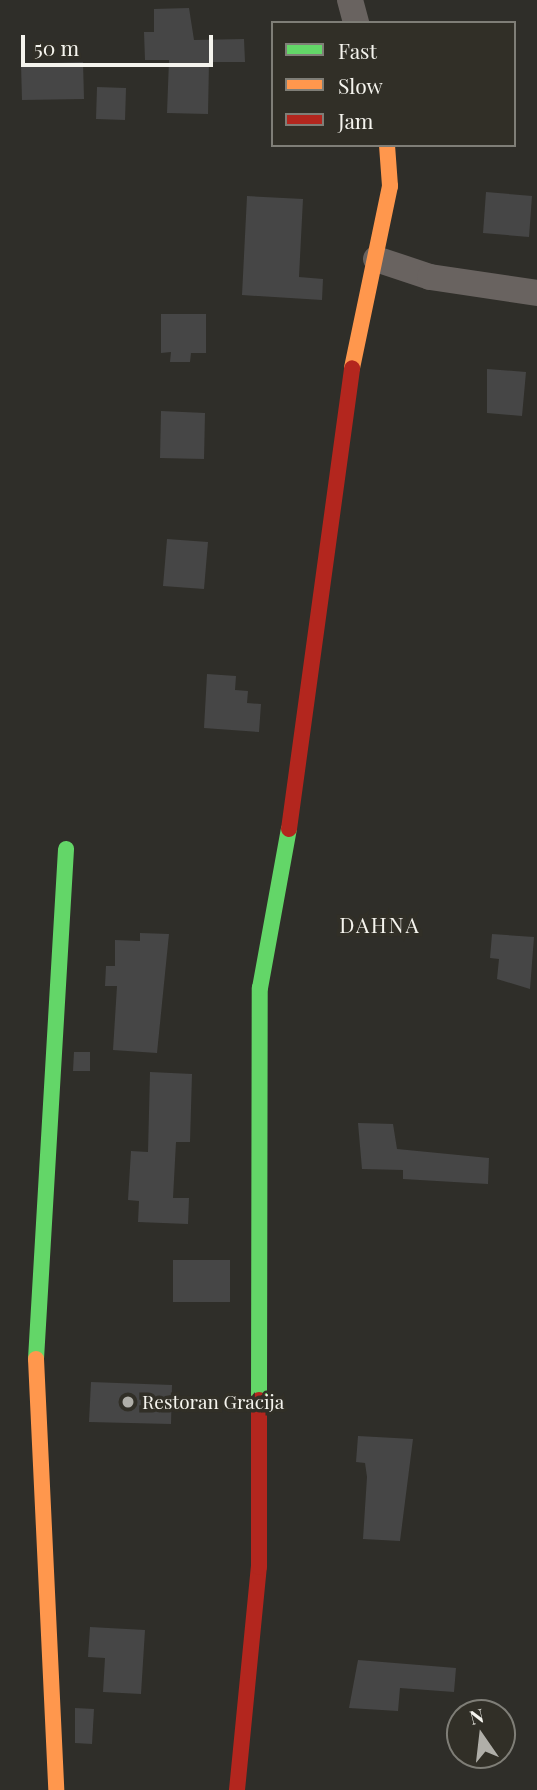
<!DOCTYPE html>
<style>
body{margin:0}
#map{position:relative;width:537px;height:1790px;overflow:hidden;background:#2f2e29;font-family:"Playfair Display",serif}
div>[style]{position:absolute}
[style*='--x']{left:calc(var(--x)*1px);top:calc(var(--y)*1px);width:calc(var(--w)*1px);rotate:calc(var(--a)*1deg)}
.building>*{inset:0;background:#464646}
.street>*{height:26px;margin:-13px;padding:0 13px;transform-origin:13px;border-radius:13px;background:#696360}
.fast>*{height:16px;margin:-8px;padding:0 8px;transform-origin:8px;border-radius:8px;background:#63d668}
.slow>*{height:16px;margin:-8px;padding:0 8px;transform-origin:8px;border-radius:8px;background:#ff974d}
.jam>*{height:16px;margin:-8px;padding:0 8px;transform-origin:8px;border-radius:8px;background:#b3261e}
.dots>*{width:19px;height:19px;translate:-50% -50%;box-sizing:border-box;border:4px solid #312f27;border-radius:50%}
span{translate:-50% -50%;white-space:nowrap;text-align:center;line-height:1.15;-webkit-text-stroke:7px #312f27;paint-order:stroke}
.poi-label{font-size:19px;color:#f5f4ee}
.left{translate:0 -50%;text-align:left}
.neighbourhood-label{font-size:21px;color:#f5f4ee;letter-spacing:2px}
.legend{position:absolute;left:271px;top:21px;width:245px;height:126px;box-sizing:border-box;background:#312f27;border:2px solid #7f7e77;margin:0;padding:9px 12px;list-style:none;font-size:21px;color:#f5f4ee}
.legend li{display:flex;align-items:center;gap:14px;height:35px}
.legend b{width:35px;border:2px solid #7f7e77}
.north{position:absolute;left:446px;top:1699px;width:70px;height:70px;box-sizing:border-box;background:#312f27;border:2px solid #7f7e77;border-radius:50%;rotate:346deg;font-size:19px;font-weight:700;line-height:28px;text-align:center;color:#f5f4ee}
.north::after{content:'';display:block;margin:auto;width:24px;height:32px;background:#b0afa9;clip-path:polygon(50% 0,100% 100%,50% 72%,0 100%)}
.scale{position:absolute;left:21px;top:35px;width:192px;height:32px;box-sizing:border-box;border:4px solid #f5f4ee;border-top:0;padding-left:9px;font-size:21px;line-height:24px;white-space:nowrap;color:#f5f4ee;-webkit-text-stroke:5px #312f27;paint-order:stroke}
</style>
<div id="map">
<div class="building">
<i style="clip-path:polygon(189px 8px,194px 40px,244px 39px,245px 62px,209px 62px,208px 114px,167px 113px,169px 60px,145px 60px,144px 32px,154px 32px,154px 9px)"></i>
<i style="clip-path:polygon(83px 62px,84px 99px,22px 100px,21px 64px)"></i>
<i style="clip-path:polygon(97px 87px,126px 88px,125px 120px,96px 119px)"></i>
<i style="clip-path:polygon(486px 192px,532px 196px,529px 237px,483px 233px)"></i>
<i style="clip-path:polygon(247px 196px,303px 199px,299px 277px,323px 279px,322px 300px,242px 295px)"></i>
<i style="clip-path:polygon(161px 314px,206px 314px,206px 353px,191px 353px,190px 362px,170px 362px,171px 352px,161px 353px)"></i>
<i style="clip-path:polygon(487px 369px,526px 372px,522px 416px,487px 413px)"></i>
<i style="clip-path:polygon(161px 411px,205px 413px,204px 459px,160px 458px)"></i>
<i style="clip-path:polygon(167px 539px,208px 542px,204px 589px,163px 586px)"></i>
<i style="clip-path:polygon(207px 674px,236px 676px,235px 690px,248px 691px,247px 703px,261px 704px,259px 732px,204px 728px)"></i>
<i style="clip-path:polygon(140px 933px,169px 934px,157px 1053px,113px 1050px,117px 986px,105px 986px,106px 966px,115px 966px,115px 940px,140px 941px)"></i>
<i style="clip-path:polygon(492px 934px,534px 937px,530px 989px,497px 979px,499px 959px,490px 958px)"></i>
<i style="clip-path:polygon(74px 1052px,90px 1052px,90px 1071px,73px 1071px)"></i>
<i style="clip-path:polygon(150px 1072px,192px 1074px,190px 1142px,176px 1142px,173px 1198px,189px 1198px,188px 1224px,138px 1222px,139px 1201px,128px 1200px,131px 1151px,148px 1152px)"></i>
<i style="clip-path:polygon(358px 1123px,393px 1124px,397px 1149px,489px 1158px,488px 1184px,403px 1179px,403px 1170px,362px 1169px)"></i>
<i style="clip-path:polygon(173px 1260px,230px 1260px,230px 1302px,173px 1302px)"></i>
<i style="clip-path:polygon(91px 1382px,172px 1385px,171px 1424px,89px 1422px)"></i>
<i style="clip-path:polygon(358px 1436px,413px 1439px,400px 1541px,363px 1539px,367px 1477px,365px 1463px,356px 1462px)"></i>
<i style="clip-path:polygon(90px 1627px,145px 1630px,141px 1694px,103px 1692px,105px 1658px,88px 1657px)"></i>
<i style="clip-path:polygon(358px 1660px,456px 1668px,454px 1692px,400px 1688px,398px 1711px,349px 1708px)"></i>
<i style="clip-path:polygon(75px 1708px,94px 1709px,92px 1744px,75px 1743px)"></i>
</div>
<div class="street">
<i style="--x:350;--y:0;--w:24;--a:75"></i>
<i style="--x:376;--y:259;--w:57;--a:18.4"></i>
<i style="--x:430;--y:277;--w:108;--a:8.5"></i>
</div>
<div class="fast">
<i style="--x:36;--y:1359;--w:511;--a:-86.63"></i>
<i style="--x:259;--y:1400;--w:412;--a:-89.9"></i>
<i style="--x:260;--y:988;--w:162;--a:-79.7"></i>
</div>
<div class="slow">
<i style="--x:352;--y:368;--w:186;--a:-78.2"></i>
<i style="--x:390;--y:186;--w:41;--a:-94.2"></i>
<i style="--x:36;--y:1359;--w:431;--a:87.3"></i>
</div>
<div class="jam">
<i style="--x:289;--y:829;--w:465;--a:-82.2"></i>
<i style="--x:237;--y:1790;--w:224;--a:-84.4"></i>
<i style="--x:259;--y:1567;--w:167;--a:-90"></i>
</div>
<div class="dots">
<i style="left:128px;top:1402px;background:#b0afa9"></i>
</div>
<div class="poi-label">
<span class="left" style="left:142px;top:1402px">Restoran Gracija</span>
</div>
<div class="neighbourhood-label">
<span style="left:380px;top:924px">DAHNA</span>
</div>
<ul class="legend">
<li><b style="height:9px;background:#63d668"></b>Fast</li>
<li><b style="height:9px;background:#ff974d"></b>Slow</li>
<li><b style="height:9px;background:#b3261e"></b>Jam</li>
</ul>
<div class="north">N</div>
<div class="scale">50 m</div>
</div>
